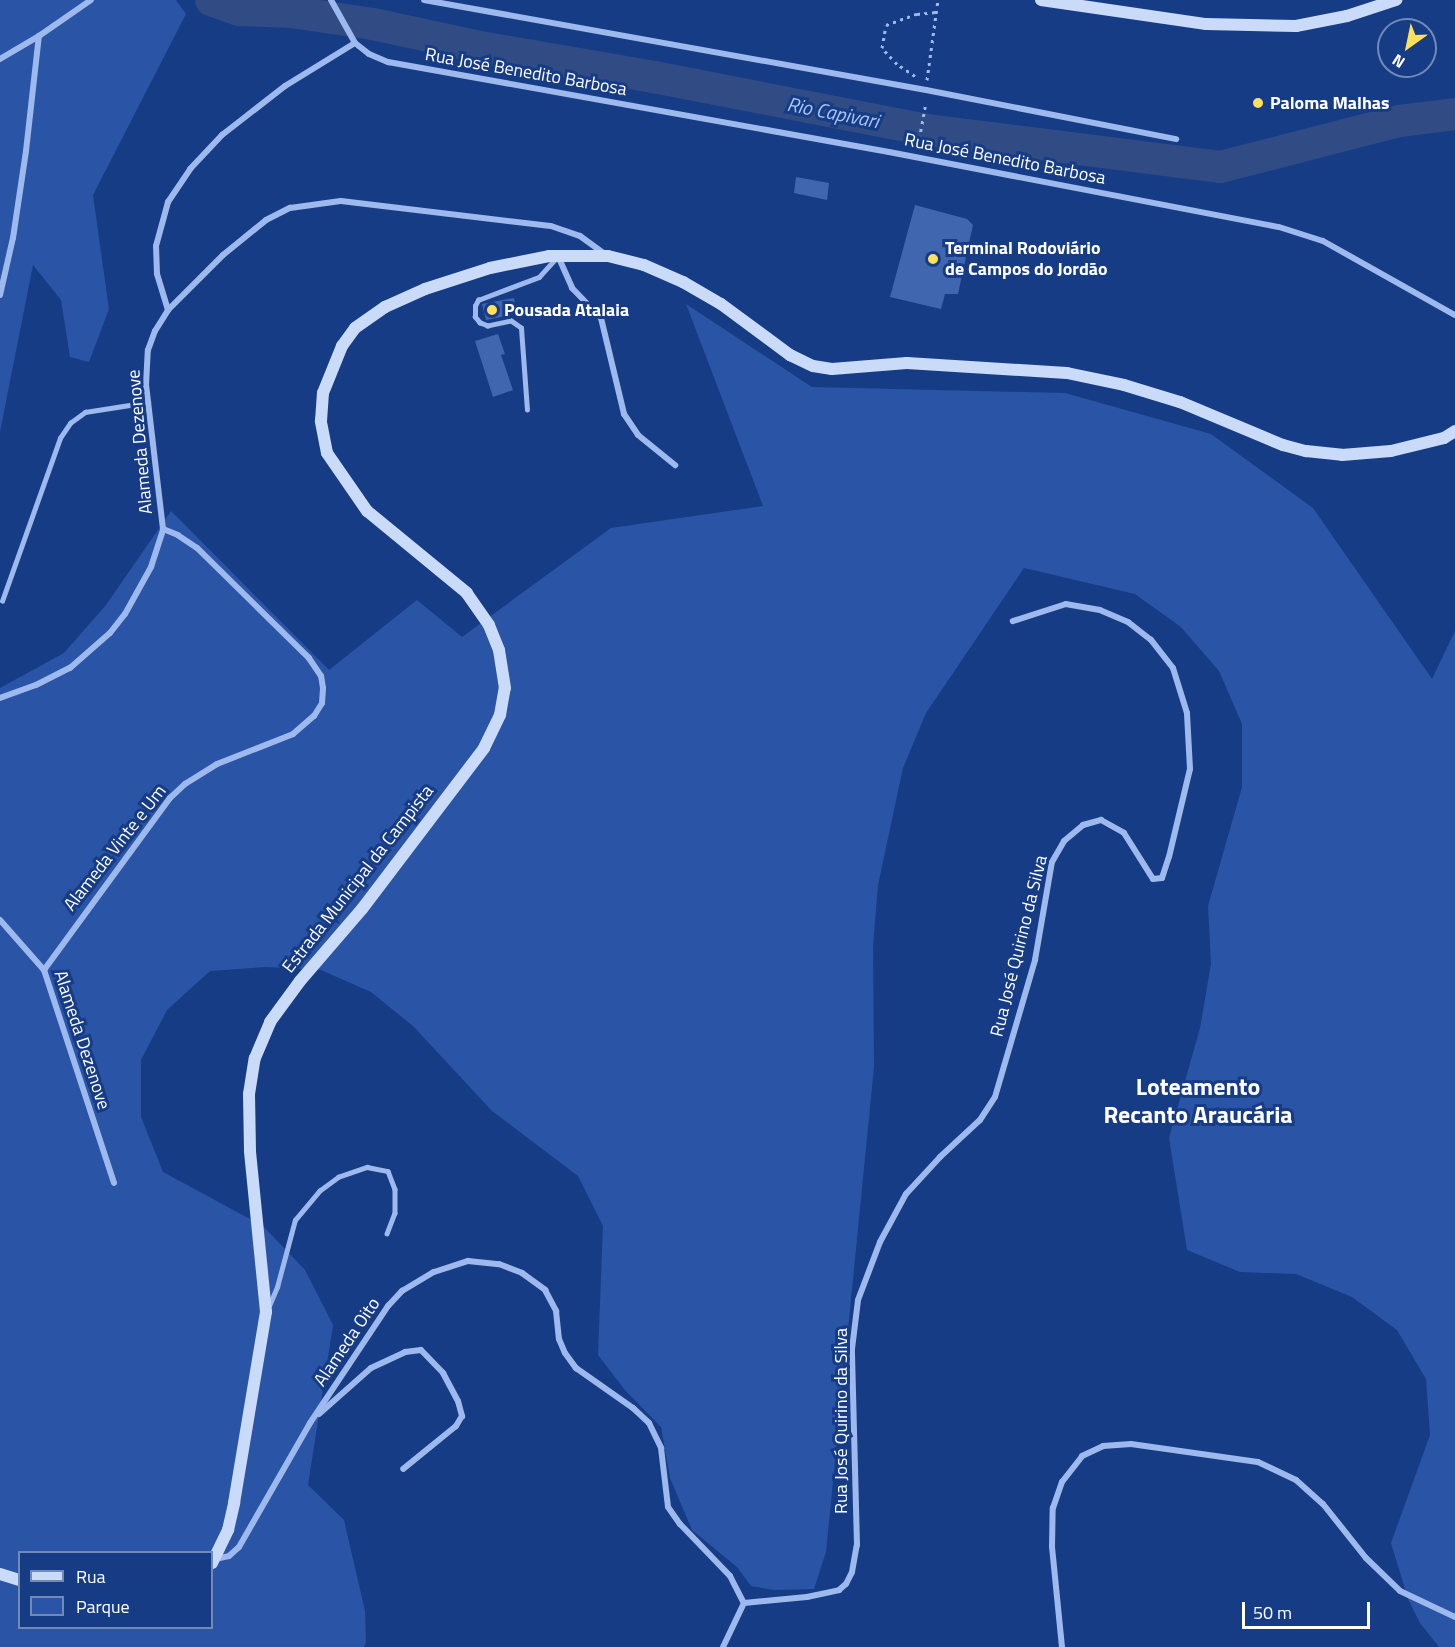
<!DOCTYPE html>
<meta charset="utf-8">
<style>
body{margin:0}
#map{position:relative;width:1455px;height:1647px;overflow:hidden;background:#173c86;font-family:"Titillium Web",sans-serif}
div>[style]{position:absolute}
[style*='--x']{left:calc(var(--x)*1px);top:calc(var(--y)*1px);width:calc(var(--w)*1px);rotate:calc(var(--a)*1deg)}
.green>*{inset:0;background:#2a54a5}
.river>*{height:32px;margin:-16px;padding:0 16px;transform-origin:16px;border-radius:16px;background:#314c84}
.building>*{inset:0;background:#4066b0}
.path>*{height:3px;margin-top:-1.5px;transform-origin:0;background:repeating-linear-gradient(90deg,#9eb9ed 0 3px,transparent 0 7.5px)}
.lane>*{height:4.5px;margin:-2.25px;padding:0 2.25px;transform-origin:2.25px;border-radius:2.25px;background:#9eb9ed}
.street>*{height:6px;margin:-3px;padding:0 3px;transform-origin:3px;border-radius:3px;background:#9eb9ed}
.secondary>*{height:12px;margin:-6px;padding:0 6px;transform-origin:6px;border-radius:6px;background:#cadaf9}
.dots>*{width:16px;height:16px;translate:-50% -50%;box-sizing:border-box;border:3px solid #173c86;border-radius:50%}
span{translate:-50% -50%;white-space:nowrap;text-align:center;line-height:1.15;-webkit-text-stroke:6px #173c86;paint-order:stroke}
.street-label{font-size:18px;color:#fff}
.poi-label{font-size:18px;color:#fff;font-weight:700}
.left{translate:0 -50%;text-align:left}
.water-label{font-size:20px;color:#a9c4f5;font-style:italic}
.district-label{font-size:24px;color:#fff;font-weight:700}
.legend{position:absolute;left:18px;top:1551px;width:195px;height:78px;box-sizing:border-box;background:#173c86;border:2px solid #748ab6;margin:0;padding:8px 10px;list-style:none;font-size:18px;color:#fff}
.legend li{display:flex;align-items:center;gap:12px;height:30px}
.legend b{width:30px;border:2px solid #748ab6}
.north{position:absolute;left:1377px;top:18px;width:60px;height:60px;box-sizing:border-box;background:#173c86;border:2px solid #748ab6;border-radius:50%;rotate:213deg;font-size:16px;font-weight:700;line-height:24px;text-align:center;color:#fff}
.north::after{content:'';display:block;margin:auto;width:21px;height:27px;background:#ffe05a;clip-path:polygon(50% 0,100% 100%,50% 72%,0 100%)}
.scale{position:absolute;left:1242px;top:1602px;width:128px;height:27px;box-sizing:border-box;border:3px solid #fff;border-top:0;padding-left:8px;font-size:18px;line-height:21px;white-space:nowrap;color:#fff;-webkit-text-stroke:4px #173c86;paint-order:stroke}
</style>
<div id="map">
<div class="green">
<i style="clip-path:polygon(0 0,176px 0,186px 14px,93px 195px,109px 309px,89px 362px,70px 357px,61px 300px,33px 265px,0 432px)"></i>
<i style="clip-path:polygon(evenodd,686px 304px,812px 387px,1065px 393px,1211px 434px,1313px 508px,1432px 679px,1455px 631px,1455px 1647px,1439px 1647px,1420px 1623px,1408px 1599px,1391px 1543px,1430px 1435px,1426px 1379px,1397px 1330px,1352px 1297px,1296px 1274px,1240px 1272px,1187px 1250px,1169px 1138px,1200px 1028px,1211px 964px,1208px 906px,1242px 787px,1242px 724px,1219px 671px,1181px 627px,1135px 594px,1024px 568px,926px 713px,903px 768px,878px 885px,873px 946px,874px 1067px,826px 1552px,814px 1589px,774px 1590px,751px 1586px,737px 1567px,692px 1530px,670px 1478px,661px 1427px,625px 1390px,598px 1355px,603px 1226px,578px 1176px,492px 1111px,413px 1026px,371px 992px,321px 970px,266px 967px,210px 971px,167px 1010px,141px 1060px,141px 1117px,163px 1172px,263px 1226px,305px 1270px,333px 1325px,308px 1485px,344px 1520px,365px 1611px,366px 1642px,364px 1647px,0 1647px,0 688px,64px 653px,106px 605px,171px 511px,329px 670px,417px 600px,462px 637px,611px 528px,763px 506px,686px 304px,20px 1552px,212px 1552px,212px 1628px,20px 1628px,20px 1552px)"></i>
</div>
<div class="river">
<i style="--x:211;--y:0;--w:30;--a:20"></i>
<i style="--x:239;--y:10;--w:52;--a:2.2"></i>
<i style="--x:291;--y:12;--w:83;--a:8.3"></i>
<i style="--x:373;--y:24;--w:109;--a:12.1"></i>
<i style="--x:480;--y:47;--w:177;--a:9.8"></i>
<i style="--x:654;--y:77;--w:278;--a:11"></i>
<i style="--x:927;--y:130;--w:295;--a:7.2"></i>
<i style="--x:1220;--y:167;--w:185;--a:-14.4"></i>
<i style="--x:1399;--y:121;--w:56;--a:-7.1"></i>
</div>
<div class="building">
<i style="clip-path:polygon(796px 177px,829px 183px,827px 200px,794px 193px)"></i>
<i style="clip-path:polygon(915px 205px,967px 219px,973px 225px,958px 294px,945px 294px,941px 309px,890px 297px)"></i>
<i style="clip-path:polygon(514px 298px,517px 314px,486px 320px,482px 304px)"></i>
<i style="clip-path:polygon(498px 334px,505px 354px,501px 355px,513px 390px,493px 397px,475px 341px)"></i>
</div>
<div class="path">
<i style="--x:915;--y:76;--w:22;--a:-146"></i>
<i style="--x:897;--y:64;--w:22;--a:-133"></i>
<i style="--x:882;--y:48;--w:23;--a:-80"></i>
<i style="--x:886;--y:25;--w:33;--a:-20"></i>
<i style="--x:917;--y:14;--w:19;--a:-6"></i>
<i style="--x:927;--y:80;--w:81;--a:-82.2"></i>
<i style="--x:918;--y:146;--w:45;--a:-79.7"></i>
</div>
<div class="lane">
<i style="--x:527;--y:410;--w:82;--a:-94.2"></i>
<i style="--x:521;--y:328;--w:12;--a:-145"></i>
<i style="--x:511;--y:321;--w:24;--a:168"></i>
<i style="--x:488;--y:326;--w:9;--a:-159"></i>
<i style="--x:480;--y:323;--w:8;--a:-130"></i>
<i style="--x:475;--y:317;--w:11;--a:-90"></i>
<i style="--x:475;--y:306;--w:7;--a:-63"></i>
<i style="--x:478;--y:300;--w:65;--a:-20.7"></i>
<i style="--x:539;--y:277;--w:25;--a:-48"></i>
<i style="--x:2;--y:601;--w:173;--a:-70.4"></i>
<i style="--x:60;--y:438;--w:18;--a:-56"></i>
<i style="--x:70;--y:423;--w:19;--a:-36"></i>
<i style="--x:85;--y:412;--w:64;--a:-9"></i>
<i style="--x:269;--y:1306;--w:21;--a:-67"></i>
<i style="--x:277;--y:1287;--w:69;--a:-75"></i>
<i style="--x:295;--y:1220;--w:38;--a:-50"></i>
<i style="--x:319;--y:1191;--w:24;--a:-36"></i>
<i style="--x:338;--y:1177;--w:31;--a:-19"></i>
<i style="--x:367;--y:1167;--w:21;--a:11"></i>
<i style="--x:388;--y:1171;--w:19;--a:69"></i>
<i style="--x:395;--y:1189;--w:24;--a:90"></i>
<i style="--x:395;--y:1213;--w:22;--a:111"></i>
</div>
<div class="street">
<i style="--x:331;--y:0;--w:49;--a:60.8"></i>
<i style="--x:355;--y:43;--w:18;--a:38"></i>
<i style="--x:369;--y:54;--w:21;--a:23"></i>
<i style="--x:388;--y:62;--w:509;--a:10.18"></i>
<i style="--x:889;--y:152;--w:397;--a:10.9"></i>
<i style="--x:1279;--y:227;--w:46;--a:17.7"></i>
<i style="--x:1323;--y:241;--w:151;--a:29.3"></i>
<i style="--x:424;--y:0;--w:510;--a:10.16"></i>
<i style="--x:926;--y:90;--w:255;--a:11.1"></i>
<i style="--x:0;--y:59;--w:45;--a:-30.5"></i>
<i style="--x:558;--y:256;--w:35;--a:66"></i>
<i style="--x:572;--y:288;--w:42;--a:46"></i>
<i style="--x:601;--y:318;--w:99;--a:76.5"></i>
<i style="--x:624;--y:414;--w:25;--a:56"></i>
<i style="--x:638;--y:435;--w:48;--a:39"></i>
<i style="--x:0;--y:295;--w:58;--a:-77.2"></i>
<i style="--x:13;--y:238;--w:88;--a:-81.5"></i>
<i style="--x:26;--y:151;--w:116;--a:-83.6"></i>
<i style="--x:39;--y:36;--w:63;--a:-34.7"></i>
<i style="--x:168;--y:310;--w:38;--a:-107"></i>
<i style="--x:157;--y:274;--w:28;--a:-92"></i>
<i style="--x:156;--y:246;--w:46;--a:-74.7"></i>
<i style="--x:168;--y:202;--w:40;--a:-56"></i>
<i style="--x:190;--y:169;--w:47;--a:-46.7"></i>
<i style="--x:222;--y:135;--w:80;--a:-37.9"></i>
<i style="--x:285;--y:86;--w:82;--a:-31.6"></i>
<i style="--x:0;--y:698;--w:38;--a:-20"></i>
<i style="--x:36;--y:685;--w:38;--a:-27"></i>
<i style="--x:70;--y:668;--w:53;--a:-41.2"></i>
<i style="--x:110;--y:633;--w:24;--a:-52"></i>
<i style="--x:125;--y:614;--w:54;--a:-61"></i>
<i style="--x:151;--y:567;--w:40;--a:-72"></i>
<i style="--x:163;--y:529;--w:145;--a:-96.7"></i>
<i style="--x:146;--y:385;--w:35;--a:-87"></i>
<i style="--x:148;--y:350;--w:20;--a:-70"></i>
<i style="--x:155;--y:331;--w:25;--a:-58"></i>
<i style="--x:168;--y:310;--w:78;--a:-45"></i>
<i style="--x:223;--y:255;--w:55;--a:-39.1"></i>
<i style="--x:266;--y:220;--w:27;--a:-27"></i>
<i style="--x:290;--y:208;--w:51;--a:-7.8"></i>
<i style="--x:341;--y:201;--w:211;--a:6.8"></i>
<i style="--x:551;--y:226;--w:31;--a:19"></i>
<i style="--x:580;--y:236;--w:31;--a:36"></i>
<i style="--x:0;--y:920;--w:67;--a:48.7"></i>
<i style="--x:44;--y:970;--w:224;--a:71.8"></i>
<i style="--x:44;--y:970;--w:213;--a:-53.8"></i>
<i style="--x:170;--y:798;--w:21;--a:-43"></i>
<i style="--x:185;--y:784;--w:38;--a:-32"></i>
<i style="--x:217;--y:764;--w:82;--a:-21.5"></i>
<i style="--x:293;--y:734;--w:28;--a:-41"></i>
<i style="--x:314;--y:716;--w:15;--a:-58"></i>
<i style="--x:322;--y:703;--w:15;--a:-86"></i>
<i style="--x:323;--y:688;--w:12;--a:-99"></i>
<i style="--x:321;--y:676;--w:22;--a:-124"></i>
<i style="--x:309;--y:658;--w:157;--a:-135.5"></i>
<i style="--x:197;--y:548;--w:23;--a:-146"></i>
<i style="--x:178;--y:535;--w:16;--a:-158"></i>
<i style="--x:319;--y:1414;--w:69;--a:-41.5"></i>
<i style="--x:371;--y:1368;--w:38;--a:-25"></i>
<i style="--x:405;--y:1352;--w:16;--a:-7"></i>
<i style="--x:421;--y:1350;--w:32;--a:46"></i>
<i style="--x:443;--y:1373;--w:32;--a:62"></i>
<i style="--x:458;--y:1401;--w:16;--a:75"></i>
<i style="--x:462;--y:1416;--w:12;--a:121"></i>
<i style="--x:456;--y:1426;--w:68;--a:140.9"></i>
<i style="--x:215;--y:1559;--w:14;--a:-12"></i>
<i style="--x:229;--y:1556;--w:13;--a:-42"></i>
<i style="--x:239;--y:1547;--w:143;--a:-60.2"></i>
<i style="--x:310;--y:1423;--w:141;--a:-56.3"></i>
<i style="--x:388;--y:1306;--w:21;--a:-47"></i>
<i style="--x:402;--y:1291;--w:37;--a:-31"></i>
<i style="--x:434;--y:1272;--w:36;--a:-18"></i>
<i style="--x:468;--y:1261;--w:31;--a:6"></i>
<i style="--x:499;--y:1264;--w:25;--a:21"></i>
<i style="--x:522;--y:1273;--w:29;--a:36"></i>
<i style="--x:545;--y:1290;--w:24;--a:62"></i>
<i style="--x:556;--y:1311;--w:28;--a:84"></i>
<i style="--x:559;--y:1339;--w:15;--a:67"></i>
<i style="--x:565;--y:1353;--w:19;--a:54"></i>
<i style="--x:576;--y:1368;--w:70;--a:35.1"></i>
<i style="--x:633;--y:1408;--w:22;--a:43"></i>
<i style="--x:649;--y:1423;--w:28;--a:64"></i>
<i style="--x:661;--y:1448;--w:59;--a:83.2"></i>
<i style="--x:668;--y:1507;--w:21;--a:55"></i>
<i style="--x:680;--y:1524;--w:72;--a:46.1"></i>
<i style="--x:730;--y:1576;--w:30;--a:63"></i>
<i style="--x:744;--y:1603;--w:63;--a:-5.4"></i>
<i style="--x:807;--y:1597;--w:33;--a:-12"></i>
<i style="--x:839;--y:1590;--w:9;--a:-41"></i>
<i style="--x:846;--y:1584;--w:13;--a:-63"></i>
<i style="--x:852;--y:1572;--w:27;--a:-80"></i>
<i style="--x:857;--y:1545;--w:196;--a:-91.5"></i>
<i style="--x:852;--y:1349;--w:49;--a:-83"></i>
<i style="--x:858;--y:1300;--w:62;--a:-69.2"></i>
<i style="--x:880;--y:1242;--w:55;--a:-61.6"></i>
<i style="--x:906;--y:1194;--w:50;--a:-47.4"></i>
<i style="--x:940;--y:1157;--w:54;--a:-42.8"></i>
<i style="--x:980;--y:1120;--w:27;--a:-57"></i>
<i style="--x:995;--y:1097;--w:143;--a:-73.7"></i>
<i style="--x:1035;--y:960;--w:99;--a:-80.2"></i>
<i style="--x:1052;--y:862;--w:24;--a:-60"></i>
<i style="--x:1064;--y:841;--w:25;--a:-40"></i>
<i style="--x:1083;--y:825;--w:19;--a:-16"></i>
<i style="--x:1101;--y:820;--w:26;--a:29"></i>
<i style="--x:1124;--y:833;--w:54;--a:57.8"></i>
<i style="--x:1153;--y:879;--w:9;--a:-6"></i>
<i style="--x:1162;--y:878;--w:22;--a:-72"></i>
<i style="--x:1169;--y:857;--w:90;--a:-76.6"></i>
<i style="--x:1190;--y:769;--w:56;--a:-93.1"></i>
<i style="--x:1187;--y:713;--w:47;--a:-107.3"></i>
<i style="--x:1173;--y:668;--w:36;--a:-128"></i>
<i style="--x:1151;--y:640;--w:29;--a:-142"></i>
<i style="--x:1128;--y:622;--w:30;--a:-157"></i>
<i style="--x:1100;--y:610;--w:35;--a:-170"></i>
<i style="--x:1066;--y:604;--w:56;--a:162.2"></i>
<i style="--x:723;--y:1647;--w:49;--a:-64.5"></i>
<i style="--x:1062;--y:1647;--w:100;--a:-95.7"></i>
<i style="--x:1052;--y:1547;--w:39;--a:-89"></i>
<i style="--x:1053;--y:1508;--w:28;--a:-71"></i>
<i style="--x:1062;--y:1482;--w:33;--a:-52"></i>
<i style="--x:1082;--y:1456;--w:23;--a:-25"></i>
<i style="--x:1103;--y:1446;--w:28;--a:-4"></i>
<i style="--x:1131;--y:1444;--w:128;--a:8.1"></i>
<i style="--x:1258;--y:1462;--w:42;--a:25.3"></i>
<i style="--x:1296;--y:1480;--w:36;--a:42"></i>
<i style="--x:1323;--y:1504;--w:69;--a:51.5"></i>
<i style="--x:1366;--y:1558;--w:47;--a:44.1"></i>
<i style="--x:1400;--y:1591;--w:61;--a:25.3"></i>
</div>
<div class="secondary">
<i style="--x:1041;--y:0;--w:167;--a:8.3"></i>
<i style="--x:1206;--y:24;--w:90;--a:1.3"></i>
<i style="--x:1296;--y:26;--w:52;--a:-11.1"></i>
<i style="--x:1347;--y:16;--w:52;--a:-18.1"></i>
<i style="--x:212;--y:1563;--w:37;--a:-64"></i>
<i style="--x:228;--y:1530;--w:28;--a:-77"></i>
<i style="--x:234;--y:1503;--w:194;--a:-80.5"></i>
<i style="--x:266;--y:1312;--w:162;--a:-95.7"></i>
<i style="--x:250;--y:1151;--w:57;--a:-91"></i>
<i style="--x:249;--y:1094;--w:36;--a:-81"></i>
<i style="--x:255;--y:1058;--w:39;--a:-67"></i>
<i style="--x:270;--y:1022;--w:51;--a:-53.8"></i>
<i style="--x:300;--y:981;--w:95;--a:-49.3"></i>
<i style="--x:362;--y:909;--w:202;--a:-52.8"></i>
<i style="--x:484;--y:748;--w:37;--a:-64"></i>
<i style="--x:500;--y:715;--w:27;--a:-80"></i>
<i style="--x:505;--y:688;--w:38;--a:-99"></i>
<i style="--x:499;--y:650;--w:27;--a:-112"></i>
<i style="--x:489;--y:625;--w:39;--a:-125"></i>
<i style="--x:467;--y:593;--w:129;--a:-140.6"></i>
<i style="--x:367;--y:511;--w:70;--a:-124.6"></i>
<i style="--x:327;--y:453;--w:33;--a:-101"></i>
<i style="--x:321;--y:421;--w:28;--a:-86"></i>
<i style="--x:323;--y:393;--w:51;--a:-68"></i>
<i style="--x:342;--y:346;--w:22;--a:-54"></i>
<i style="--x:355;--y:328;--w:37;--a:-35"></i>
<i style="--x:385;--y:307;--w:44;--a:-24.2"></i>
<i style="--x:425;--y:289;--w:68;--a:-17.9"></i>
<i style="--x:490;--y:268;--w:60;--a:-11.5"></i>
<i style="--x:549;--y:256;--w:59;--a:0"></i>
<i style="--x:608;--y:256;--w:37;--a:14"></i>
<i style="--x:644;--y:265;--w:43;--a:23.6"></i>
<i style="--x:683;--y:282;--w:44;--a:30.1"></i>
<i style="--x:721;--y:304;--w:86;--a:36.5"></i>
<i style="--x:790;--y:355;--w:25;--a:26"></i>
<i style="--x:813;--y:366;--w:19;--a:9"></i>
<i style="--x:832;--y:369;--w:75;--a:-4.6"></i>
<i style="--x:907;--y:363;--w:160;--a:3.6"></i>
<i style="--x:1067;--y:373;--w:58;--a:11.9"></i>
<i style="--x:1124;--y:385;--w:59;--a:16.9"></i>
<i style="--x:1180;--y:402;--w:112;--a:22.7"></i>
<i style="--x:1283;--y:445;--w:24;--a:15"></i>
<i style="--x:1306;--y:451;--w:36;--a:6"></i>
<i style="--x:1342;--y:455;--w:49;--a:-4.7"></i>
<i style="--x:1391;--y:451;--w:55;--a:-13.8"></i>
<i style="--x:1444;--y:438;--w:13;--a:-32"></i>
<i style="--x:0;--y:1574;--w:21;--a:17"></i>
</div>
<div class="dots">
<i style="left:1258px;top:103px;background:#ffe05a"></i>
<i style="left:933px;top:259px;background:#ffe05a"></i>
<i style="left:492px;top:310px;background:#ffe05a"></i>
</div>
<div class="street-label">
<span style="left:526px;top:72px;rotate:10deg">Rua José Benedito Barbosa</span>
<span style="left:1005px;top:159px;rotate:11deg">Rua José Benedito Barbosa</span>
<span style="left:140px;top:442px;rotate:-95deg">Alameda Dezenove</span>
<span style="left:115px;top:848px;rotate:-52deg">Alameda Vinte e Um</span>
<span style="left:358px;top:879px;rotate:-52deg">Estrada Municipal da Campista</span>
<span style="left:1019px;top:946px;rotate:-76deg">Rua José Quirino da Silva</span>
<span style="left:82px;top:1040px;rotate:72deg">Alameda Dezenove</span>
<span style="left:347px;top:1342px;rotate:-56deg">Alameda Oito</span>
<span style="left:841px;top:1421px;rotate:-90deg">Rua José Quirino da Silva</span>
</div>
<div class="poi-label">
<span class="left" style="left:1270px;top:103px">Paloma Malhas</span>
<span class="left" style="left:945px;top:259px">Terminal Rodoviário<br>de Campos do Jordão</span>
<span class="left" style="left:504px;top:310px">Pousada Atalaia</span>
</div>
<div class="water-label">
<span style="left:833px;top:112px;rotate:11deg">Rio Capivari</span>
</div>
<div class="district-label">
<span style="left:1198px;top:1101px">Loteamento<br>Recanto Araucária</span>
</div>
<ul class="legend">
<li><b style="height:8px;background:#cadaf9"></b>Rua</li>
<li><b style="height:16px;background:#2a54a5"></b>Parque</li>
</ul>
<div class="north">N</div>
<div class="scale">50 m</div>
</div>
